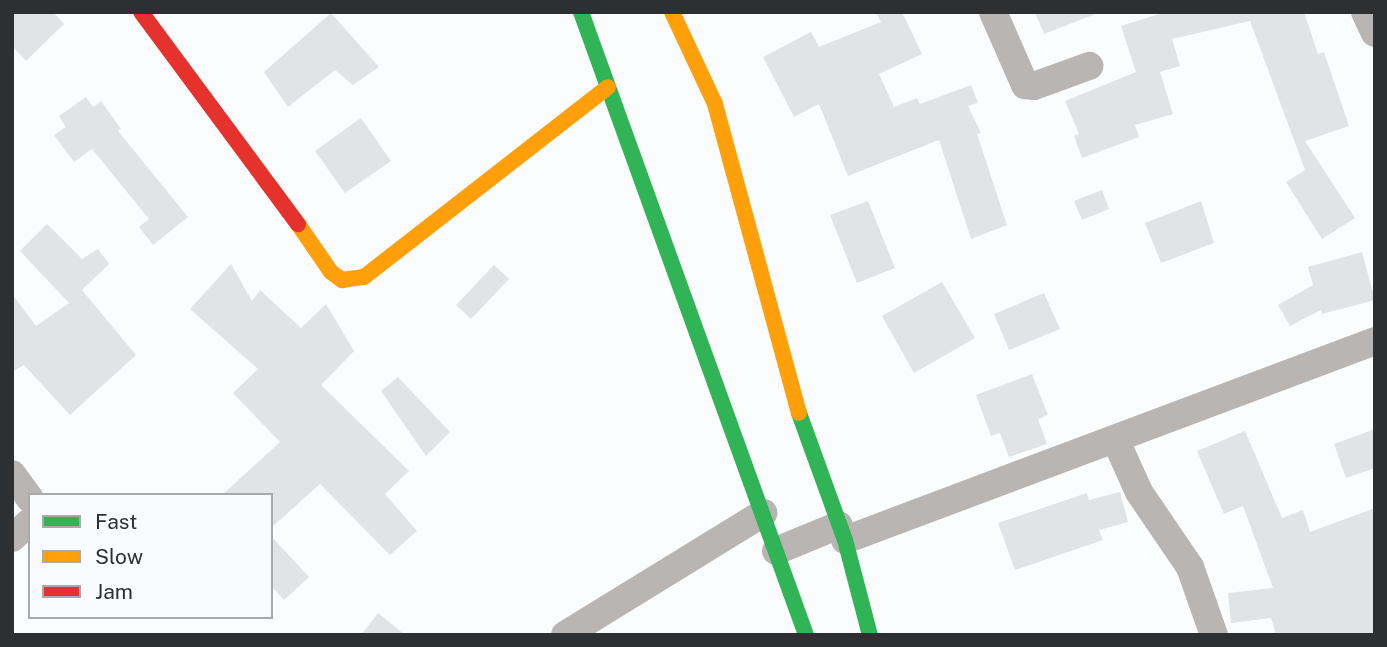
<!DOCTYPE html>
<style>
body{margin:0}
#map{position:relative;width:1387px;height:647px;overflow:hidden;background:#fbfcfd;font-family:"Public Sans",sans-serif}
div>[style]{position:absolute}
[style*='--x']{left:calc(var(--x)*1px);top:calc(var(--y)*1px);width:calc(var(--w)*1px);rotate:calc(var(--a)*1deg)}
.building>*{inset:0;background:#e2e3e4}
.street>*{height:28px;margin:-14px;padding:0 14px;transform-origin:14px;border-radius:14px;background:#b8b5b2}
.fast>*{height:16px;margin:-8px;padding:0 8px;transform-origin:8px;border-radius:8px;background:#30b455}
.slow>*{height:16px;margin:-8px;padding:0 8px;transform-origin:8px;border-radius:8px;background:#ff9f0a}
.jam>*{height:16px;margin:-8px;padding:0 8px;transform-origin:8px;border-radius:8px;background:#e5322d}
span{translate:-50% -50%;white-space:nowrap;text-align:center;line-height:1.15;-webkit-text-stroke:5px #fafbfe;paint-order:stroke}
.frame{position:absolute;inset:0;border:14px solid #2e2f30;pointer-events:none}
.legend{position:absolute;left:28px;top:493px;width:245px;height:126px;box-sizing:border-box;background:#fafbfe;border:2px solid #a8a9ac;margin:0;padding:9px 12px;list-style:none;font-size:21px;color:#2e2f30}
.legend li{display:flex;align-items:center;gap:14px;height:35px}
.legend b{width:35px;border:2px solid #a8a9ac}
</style>
<div id="map">
<div class="building">
<i style="clip-path:polygon(12px 12px,53px 12px,64px 24px,26px 61px,12px 46px)"></i>
<i style="clip-path:polygon(876px 12px,902px 12px,922px 54px,879px 74px,894px 107px,917px 98px,920px 104px,971px 85px,978px 103px,968px 106px,981px 133px,977px 134px,1007px 225px,971px 239px,939px 140px,848px 176px,819px 104px,794px 117px,763px 57px,811px 32px,819px 47px,881px 22px)"></i>
<i style="clip-path:polygon(1035px 12px,1098px 12px,1098px 13px,1044px 34px)"></i>
<i style="clip-path:polygon(1165px 12px,1304px 12px,1318px 54px,1324px 52px,1349px 126px,1305px 141px,1355px 218px,1322px 239px,1286px 182px,1305px 170px,1250px 21px,1172px 39px,1180px 66px,1160px 72px,1173px 114px,1135px 125px,1139px 137px,1082px 158px,1074px 136px,1079px 134px,1065px 101px,1136px 72px,1121px 26px)"></i>
<i style="clip-path:polygon(331px 13px,379px 67px,353px 85px,335px 70px,288px 107px,264px 72px)"></i>
<i style="clip-path:polygon(86px 97px,93px 107px,101px 101px,121px 129px,118px 131px,188px 217px,153px 245px,139px 227px,149px 219px,92px 149px,74px 162px,54px 135px,66px 127px,59px 116px)"></i>
<i style="clip-path:polygon(361px 118px,391px 161px,345px 193px,315px 151px)"></i>
<i style="clip-path:polygon(1102px 190px,1109px 209px,1082px 220px,1074px 201px)"></i>
<i style="clip-path:polygon(868px 201px,895px 268px,857px 283px,830px 215px)"></i>
<i style="clip-path:polygon(1201px 201px,1214px 243px,1161px 263px,1145px 223px)"></i>
<i style="clip-path:polygon(47px 224px,82px 259px,98px 249px,109px 264px,82px 290px,136px 355px,70px 415px,24px 365px,12px 372px,12px 294px,36px 326px,69px 303px,20px 251px)"></i>
<i style="clip-path:polygon(1362px 252px,1375px 300px,1322px 314px,1321px 310px,1290px 326px,1278px 305px,1313px 285px,1308px 267px)"></i>
<i style="clip-path:polygon(231px 264px,252px 301px,260px 290px,301px 328px,326px 304px,354px 351px,321px 385px,409px 471px,385px 494px,417px 531px,390px 555px,320px 484px,271px 528px,271px 495px,222px 495px,280px 442px,233px 393px,258px 369px,190px 309px)"></i>
<i style="clip-path:polygon(494px 265px,509px 279px,471px 319px,456px 305px)"></i>
<i style="clip-path:polygon(942px 282px,975px 338px,914px 373px,882px 316px)"></i>
<i style="clip-path:polygon(1044px 293px,1060px 329px,1009px 350px,994px 314px)"></i>
<i style="clip-path:polygon(1032px 374px,1048px 415px,1038px 419px,1047px 444px,1009px 457px,1000px 433px,991px 436px,976px 395px)"></i>
<i style="clip-path:polygon(398px 377px,450px 432px,426px 456px,381px 391px)"></i>
<i style="clip-path:polygon(1375px 429px,1375px 468px,1346px 478px,1334px 444px)"></i>
<i style="clip-path:polygon(1245px 431px,1282px 518px,1303px 510px,1310px 532px,1375px 508px,1375px 635px,1276px 635px,1271px 618px,1231px 623px,1228px 593px,1273px 588px,1243px 506px,1224px 514px,1197px 451px)"></i>
<i style="clip-path:polygon(1120px 492px,1128px 522px,1099px 530px,1103px 540px,1015px 570px,998px 523px,1087px 493px,1089px 500px)"></i>
<i style="clip-path:polygon(271px 536px,309px 577px,284px 600px,271px 586px)"></i>
<i style="clip-path:polygon(378px 613px,405px 635px,361px 635px)"></i>
</div>
<div class="street">
<i style="--x:993;--y:12;--w:80;--a:66.3"></i>
<i style="--x:1025;--y:85;--w:9;--a:6"></i>
<i style="--x:1034;--y:86;--w:59;--a:-20"></i>
<i style="--x:1365;--y:12;--w:23;--a:65"></i>
<i style="--x:1116;--y:441;--w:56;--a:65.7"></i>
<i style="--x:1139;--y:492;--w:91;--a:55.8"></i>
<i style="--x:1190;--y:567;--w:72;--a:70.6"></i>
<i style="--x:12;--y:474;--w:31;--a:54"></i>
<i style="--x:12;--y:538;--w:24;--a:-42"></i>
<i style="--x:845;--y:540;--w:566;--a:-20.58"></i>
<i style="--x:776;--y:551;--w:68;--a:-22.4"></i>
<i style="--x:565;--y:635;--w:233;--a:-31.6"></i>
</div>
<div class="fast">
<i style="--x:581;--y:12;--w:662;--a:70.14"></i>
<i style="--x:799;--y:413;--w:135;--a:70.1"></i>
<i style="--x:845;--y:540;--w:98;--a:75.3"></i>
</div>
<div class="slow">
<i style="--x:672;--y:12;--w:102;--a:64.9"></i>
<i style="--x:715;--y:104;--w:320;--a:74.8"></i>
<i style="--x:298;--y:224;--w:58;--a:55.5"></i>
<i style="--x:331;--y:272;--w:14;--a:36"></i>
<i style="--x:342;--y:280;--w:22;--a:-8"></i>
<i style="--x:364;--y:277;--w:309;--a:-37.9"></i>
</div>
<div class="jam">
<i style="--x:141;--y:12;--w:264;--a:53.5"></i>
</div>
<div class="frame"></div>
<ul class="legend">
<li><b style="height:9px;background:#30b455"></b>Fast</li>
<li><b style="height:9px;background:#ff9f0a"></b>Slow</li>
<li><b style="height:9px;background:#e5322d"></b>Jam</li>
</ul>
</div>
